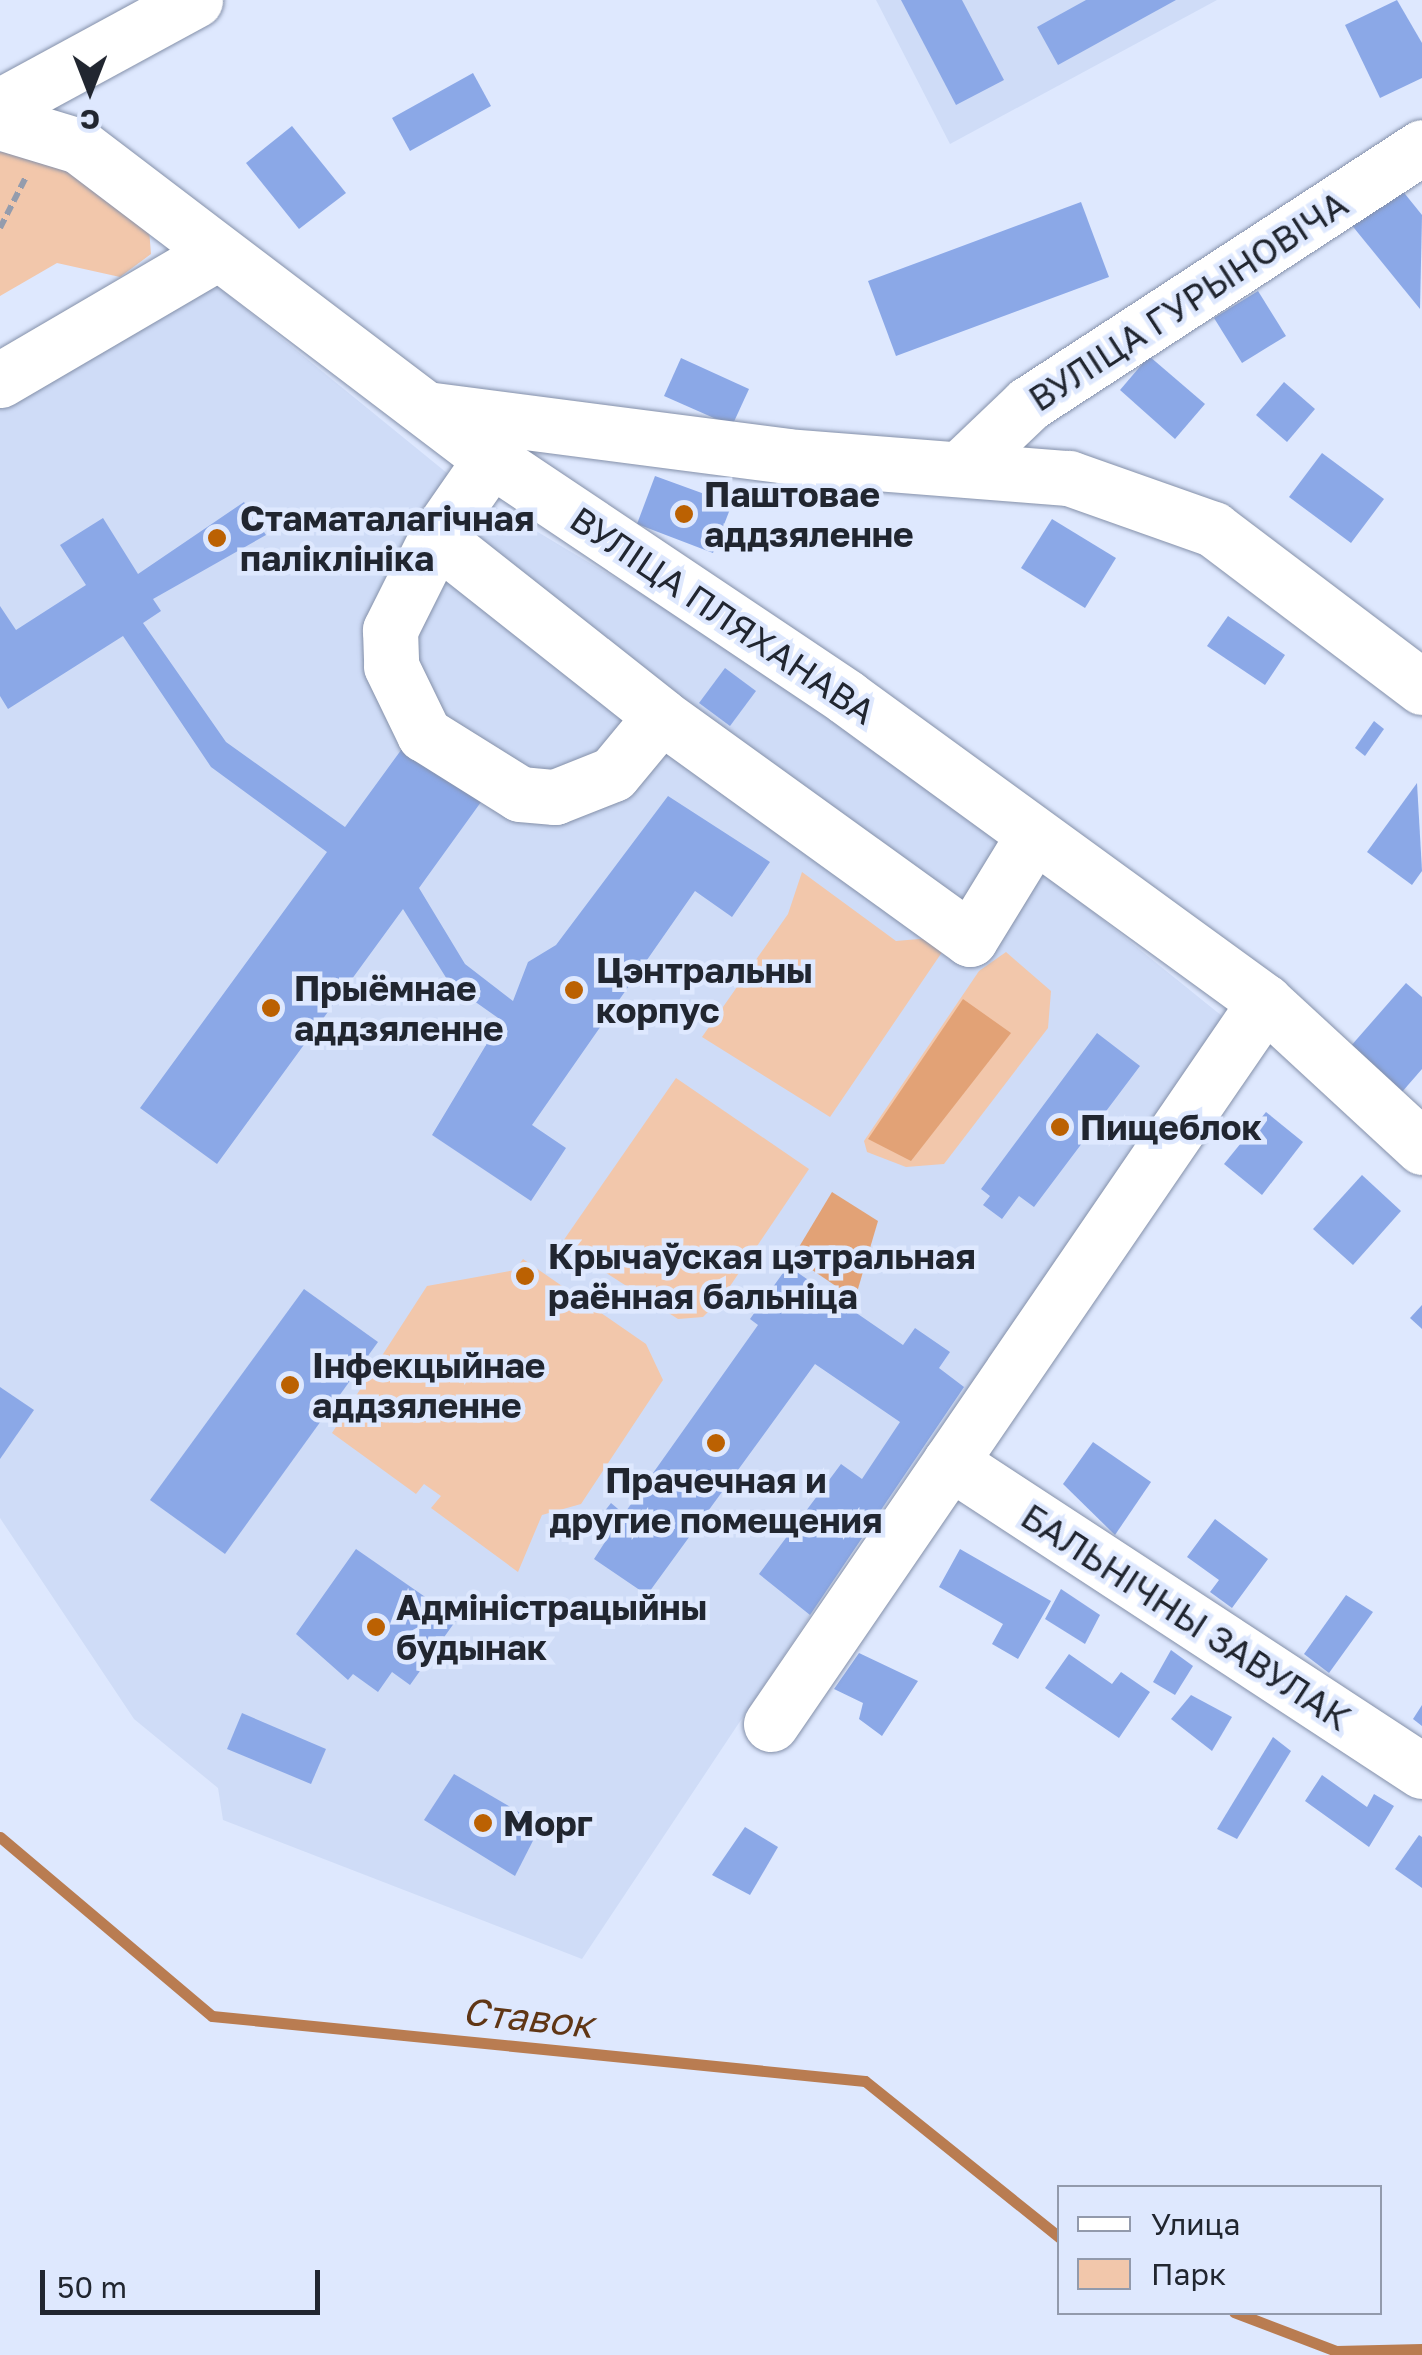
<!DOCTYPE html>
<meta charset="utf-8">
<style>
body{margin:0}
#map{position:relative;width:1422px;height:2355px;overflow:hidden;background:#dee8fe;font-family:"Golos Text",sans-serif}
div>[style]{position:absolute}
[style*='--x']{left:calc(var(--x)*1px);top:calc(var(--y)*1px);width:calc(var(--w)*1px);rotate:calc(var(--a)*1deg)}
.built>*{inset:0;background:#cfdcf7}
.green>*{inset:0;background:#f2c7ab}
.forest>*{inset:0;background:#e2a276}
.stream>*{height:11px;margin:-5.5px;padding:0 5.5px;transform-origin:5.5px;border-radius:5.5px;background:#b97c51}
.building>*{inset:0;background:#8ba8e7}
.path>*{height:6px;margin-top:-3px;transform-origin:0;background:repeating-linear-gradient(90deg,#949cad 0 10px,transparent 0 15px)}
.roads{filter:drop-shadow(0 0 2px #8490a9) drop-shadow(0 0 2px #8490a9)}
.minor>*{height:55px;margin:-27.5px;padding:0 27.5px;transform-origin:27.5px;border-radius:27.5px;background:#fff}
.major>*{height:55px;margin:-27.5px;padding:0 27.5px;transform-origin:27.5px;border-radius:27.5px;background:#fff}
.dots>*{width:28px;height:28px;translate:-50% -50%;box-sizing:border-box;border:5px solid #dee8fe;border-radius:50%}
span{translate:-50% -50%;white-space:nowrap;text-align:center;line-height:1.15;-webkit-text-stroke:9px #dee8fe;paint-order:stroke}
.street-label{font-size:35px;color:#212630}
.poi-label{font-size:35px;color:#212630;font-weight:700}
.left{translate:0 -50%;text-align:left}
.water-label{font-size:38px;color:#603615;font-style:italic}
.legend{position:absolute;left:1057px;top:2185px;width:325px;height:130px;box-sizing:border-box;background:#dee8fe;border:2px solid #929aac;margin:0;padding:12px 18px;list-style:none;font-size:30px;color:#212630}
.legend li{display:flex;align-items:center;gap:20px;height:50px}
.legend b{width:50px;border:2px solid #929aac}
.north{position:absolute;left:40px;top:40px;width:100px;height:100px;-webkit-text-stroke:8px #dee8fe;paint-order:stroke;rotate:180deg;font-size:28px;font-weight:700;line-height:40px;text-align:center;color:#212630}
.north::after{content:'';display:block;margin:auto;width:35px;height:45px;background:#212630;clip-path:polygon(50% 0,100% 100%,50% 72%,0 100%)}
.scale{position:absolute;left:40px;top:2270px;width:280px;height:45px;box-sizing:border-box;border:5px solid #212630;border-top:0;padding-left:12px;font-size:30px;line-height:35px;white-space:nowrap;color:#212630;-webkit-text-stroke:8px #dee8fe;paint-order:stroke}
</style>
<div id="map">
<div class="built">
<i style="clip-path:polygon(876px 0,1217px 0,950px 144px)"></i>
<i style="clip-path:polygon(215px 284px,469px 491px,796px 686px,803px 678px,1222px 1016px,1221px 1034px,858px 1544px,582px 1959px,223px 1820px,218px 1788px,134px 1719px,0 1518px,0 397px)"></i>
</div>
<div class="green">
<i style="clip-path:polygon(61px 151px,149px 229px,151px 254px,120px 277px,57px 263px,0 296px,0 152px)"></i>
<i style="clip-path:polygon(802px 872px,896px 941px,953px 936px,830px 1117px,702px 1037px,788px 914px)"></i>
<i style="clip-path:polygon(1006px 952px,1051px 991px,1048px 1028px,944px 1164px,906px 1167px,867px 1152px,864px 1141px,979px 971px)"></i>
<i style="clip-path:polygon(676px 1078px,809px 1169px,722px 1298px,703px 1317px,678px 1319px,561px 1244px)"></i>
<i style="clip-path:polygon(523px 1259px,646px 1344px,663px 1380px,581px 1504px,542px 1515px,518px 1572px,431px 1508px,441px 1496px,424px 1484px,416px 1494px,332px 1433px,427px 1286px,515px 1270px)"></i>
</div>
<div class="forest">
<i style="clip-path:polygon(963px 999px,1011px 1033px,911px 1161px,868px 1139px)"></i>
<i style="clip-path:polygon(832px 1192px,878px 1221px,855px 1299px,793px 1257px)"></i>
</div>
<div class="stream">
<i style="--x:0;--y:1837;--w:277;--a:40.2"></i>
<i style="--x:212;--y:2016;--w:656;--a:5.68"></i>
<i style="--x:865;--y:2081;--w:250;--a:38.8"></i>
<i style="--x:1234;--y:2312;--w:109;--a:20.9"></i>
<i style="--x:1336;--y:2351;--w:86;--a:-1.3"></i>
</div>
<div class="building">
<i style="clip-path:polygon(901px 0,962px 0,1004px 80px,956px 105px)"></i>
<i style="clip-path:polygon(1086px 0,1176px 0,1058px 65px,1037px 27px)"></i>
<i style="clip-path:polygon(1397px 0,1422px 43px,1422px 78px,1380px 98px,1345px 25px)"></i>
<i style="clip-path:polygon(473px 73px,491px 106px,410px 151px,392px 118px)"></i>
<i style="clip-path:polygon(292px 126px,346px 193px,299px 229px,246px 163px)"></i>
<i style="clip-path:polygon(1397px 184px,1422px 215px,1420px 309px,1350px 223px)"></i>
<i style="clip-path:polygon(1081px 202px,1109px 277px,896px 356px,868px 281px)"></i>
<i style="clip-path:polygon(1258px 291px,1286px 336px,1242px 363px,1214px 318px)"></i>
<i style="clip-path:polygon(1149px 356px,1205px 404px,1175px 439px,1120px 390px)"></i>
<i style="clip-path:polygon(681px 358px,749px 389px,732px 426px,664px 396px)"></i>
<i style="clip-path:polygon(1284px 382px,1315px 409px,1287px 442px,1256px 415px)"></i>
<i style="clip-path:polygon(1322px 453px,1384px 499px,1351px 543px,1289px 497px)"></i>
<i style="clip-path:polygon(655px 476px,732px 504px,713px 553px,637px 524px)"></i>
<i style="clip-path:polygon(244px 502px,266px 535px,153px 599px,161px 611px,143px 623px,226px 742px,345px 827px,404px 746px,481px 802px,419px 888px,465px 964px,513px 1001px,528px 962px,556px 945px,668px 796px,770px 862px,732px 917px,695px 891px,532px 1125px,566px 1148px,531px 1201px,432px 1135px,501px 1020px,450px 984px,403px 909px,217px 1164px,140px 1108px,327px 852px,211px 767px,123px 636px,8px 709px,0 696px,0 606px,16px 630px,86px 585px,60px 545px,103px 518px,138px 574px)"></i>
<i style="clip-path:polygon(1052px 519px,1116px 558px,1085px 608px,1021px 568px)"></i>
<i style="clip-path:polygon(1228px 616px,1285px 655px,1265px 685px,1207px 646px)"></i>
<i style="clip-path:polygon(725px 668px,756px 691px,730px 726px,699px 703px)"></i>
<i style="clip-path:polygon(1374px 721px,1384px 729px,1365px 756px,1355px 748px)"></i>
<i style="clip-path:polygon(1417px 783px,1422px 871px,1412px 885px,1367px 852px)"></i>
<i style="clip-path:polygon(1406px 983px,1422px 997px,1422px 1069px,1402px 1092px,1350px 1047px)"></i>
<i style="clip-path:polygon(1097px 1033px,1140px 1066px,1034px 1207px,1019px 1196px,1002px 1219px,983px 1205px,990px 1196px,981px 1189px)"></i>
<i style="clip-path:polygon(1266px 1112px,1303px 1142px,1262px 1195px,1224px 1164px)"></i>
<i style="clip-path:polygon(1362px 1175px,1401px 1211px,1353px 1265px,1313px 1229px)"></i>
<i style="clip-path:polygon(788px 1266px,903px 1345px,915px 1328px,950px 1352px,939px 1368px,964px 1387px,810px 1615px,759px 1574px,841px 1464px,862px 1479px,900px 1422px,815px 1364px,647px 1595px,594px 1559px,605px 1542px,589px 1531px,611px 1503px,624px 1514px,758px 1325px,750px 1319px)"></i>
<i style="clip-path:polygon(304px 1289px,378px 1342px,225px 1554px,150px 1500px)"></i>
<i style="clip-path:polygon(1422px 1305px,1422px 1329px,1410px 1318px)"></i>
<i style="clip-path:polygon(0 1387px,34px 1410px,0 1459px)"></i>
<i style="clip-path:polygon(1093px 1442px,1151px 1482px,1115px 1535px,1063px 1484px)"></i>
<i style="clip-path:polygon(1215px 1519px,1268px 1559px,1232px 1608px,1210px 1592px,1219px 1580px,1187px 1557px)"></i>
<i style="clip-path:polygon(356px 1549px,457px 1619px,410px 1685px,392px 1672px,378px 1692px,353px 1674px,348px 1680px,296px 1634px)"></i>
<i style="clip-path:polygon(960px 1549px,1051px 1601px,1018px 1659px,992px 1644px,1003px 1624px,939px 1587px)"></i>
<i style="clip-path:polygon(1061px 1589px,1100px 1615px,1085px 1644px,1045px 1619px)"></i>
<i style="clip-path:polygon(1346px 1595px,1373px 1612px,1329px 1673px,1304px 1654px)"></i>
<i style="clip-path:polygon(1171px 1650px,1193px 1666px,1175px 1695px,1153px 1682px)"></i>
<i style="clip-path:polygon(859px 1653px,918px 1681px,882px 1736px,859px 1719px,863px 1703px,834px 1689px)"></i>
<i style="clip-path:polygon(1069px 1654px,1112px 1684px,1121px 1672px,1150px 1692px,1119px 1738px,1045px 1688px)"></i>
<i style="clip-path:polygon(1191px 1695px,1232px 1717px,1212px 1751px,1171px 1719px)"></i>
<i style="clip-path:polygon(1422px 1705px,1422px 1726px,1413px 1719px)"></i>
<i style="clip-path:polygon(242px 1713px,326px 1749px,311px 1784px,227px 1749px)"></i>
<i style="clip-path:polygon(1273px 1737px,1291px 1751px,1237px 1839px,1217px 1829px)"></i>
<i style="clip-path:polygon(454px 1774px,541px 1825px,515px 1876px,424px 1820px)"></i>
<i style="clip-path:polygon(1322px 1775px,1367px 1807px,1374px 1794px,1394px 1806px,1369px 1847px,1305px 1801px)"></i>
<i style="clip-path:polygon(745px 1827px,778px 1847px,750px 1895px,712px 1875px)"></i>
<i style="clip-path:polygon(1419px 1835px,1422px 1837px,1422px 1888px,1395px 1869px)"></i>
</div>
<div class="path">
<i style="--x:0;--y:228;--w:59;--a:-63"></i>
</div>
<div class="roads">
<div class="minor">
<i style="--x:0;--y:122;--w:83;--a:16.9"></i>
<i style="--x:79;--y:146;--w:517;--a:37.22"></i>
<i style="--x:491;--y:459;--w:427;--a:33.8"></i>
<i style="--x:846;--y:697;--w:518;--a:36.05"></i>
<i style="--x:1265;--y:1002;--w:214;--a:42.7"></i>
<i style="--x:0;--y:380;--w:251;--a:-30.3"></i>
<i style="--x:426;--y:409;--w:364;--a:7.4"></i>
<i style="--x:787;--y:456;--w:283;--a:4.5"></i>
<i style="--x:1069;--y:478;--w:153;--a:19.5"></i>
<i style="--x:1213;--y:529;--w:262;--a:37.1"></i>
<i style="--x:491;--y:459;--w:96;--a:124.8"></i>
<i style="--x:436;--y:538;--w:287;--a:38.3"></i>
<i style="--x:661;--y:716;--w:381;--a:35.8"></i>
<i style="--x:970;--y:939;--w:100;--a:-58.5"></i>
<i style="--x:963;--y:466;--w:90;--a:-43.6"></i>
<i style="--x:1028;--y:404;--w:470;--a:-33.1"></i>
<i style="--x:436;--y:538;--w:103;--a:116.6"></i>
<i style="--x:390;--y:630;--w:36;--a:88"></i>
<i style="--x:391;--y:666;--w:76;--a:64.1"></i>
<i style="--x:424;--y:734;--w:113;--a:32"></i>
<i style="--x:520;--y:794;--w:35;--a:5"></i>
<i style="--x:555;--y:797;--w:62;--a:-21.6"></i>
<i style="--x:613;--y:774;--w:75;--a:-50.4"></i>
<i style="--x:950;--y:1462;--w:564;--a:33.21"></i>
<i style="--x:771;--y:1724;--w:875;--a:-55.62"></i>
</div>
<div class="major">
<i style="--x:0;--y:106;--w:222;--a:-28.5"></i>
</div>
</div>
<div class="dots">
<i style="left:684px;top:514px;background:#bb6102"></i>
<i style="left:217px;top:538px;background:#bb6102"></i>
<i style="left:574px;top:990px;background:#bb6102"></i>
<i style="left:271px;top:1008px;background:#bb6102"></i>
<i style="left:1060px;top:1127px;background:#bb6102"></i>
<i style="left:525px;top:1276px;background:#bb6102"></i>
<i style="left:290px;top:1385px;background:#bb6102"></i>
<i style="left:716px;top:1443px;background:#bb6102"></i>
<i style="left:376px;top:1627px;background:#bb6102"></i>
<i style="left:483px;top:1823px;background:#bb6102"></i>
</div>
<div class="street-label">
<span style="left:1188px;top:301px;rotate:-33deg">ВУЛІЦА ГУРЫНОВІЧА</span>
<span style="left:723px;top:615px;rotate:34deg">ВУЛІЦА ПЛЯХАНАВА</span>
<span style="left:1186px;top:1617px;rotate:33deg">БАЛЬНІЧНЫ ЗАВУЛАК</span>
</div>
<div class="poi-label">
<span class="left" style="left:704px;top:514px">Паштовае<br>аддзяленне</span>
<span class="left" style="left:240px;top:538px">Стаматалагічная<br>паліклініка</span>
<span class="left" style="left:596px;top:990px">Цэнтральны<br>корпус</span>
<span class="left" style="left:294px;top:1008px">Прыёмнае<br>аддзяленне</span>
<span class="left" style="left:1080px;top:1127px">Пищеблок</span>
<span class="left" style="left:548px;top:1276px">Крычаўская цэтральная<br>раённая бальніца</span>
<span class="left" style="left:312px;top:1385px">Інфекцыйнае<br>аддзяленне</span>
<span style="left:716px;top:1500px">Прачечная и<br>другие помещения</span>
<span class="left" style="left:396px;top:1627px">Адміністрацыйны<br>будынак</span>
<span class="left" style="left:503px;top:1823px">Морг</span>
</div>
<div class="water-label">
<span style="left:528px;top:2017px;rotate:6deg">Ставок</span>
</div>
<ul class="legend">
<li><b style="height:12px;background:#fff"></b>Улица</li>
<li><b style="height:28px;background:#f2c7ab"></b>Парк</li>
</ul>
<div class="north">С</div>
<div class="scale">50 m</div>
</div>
